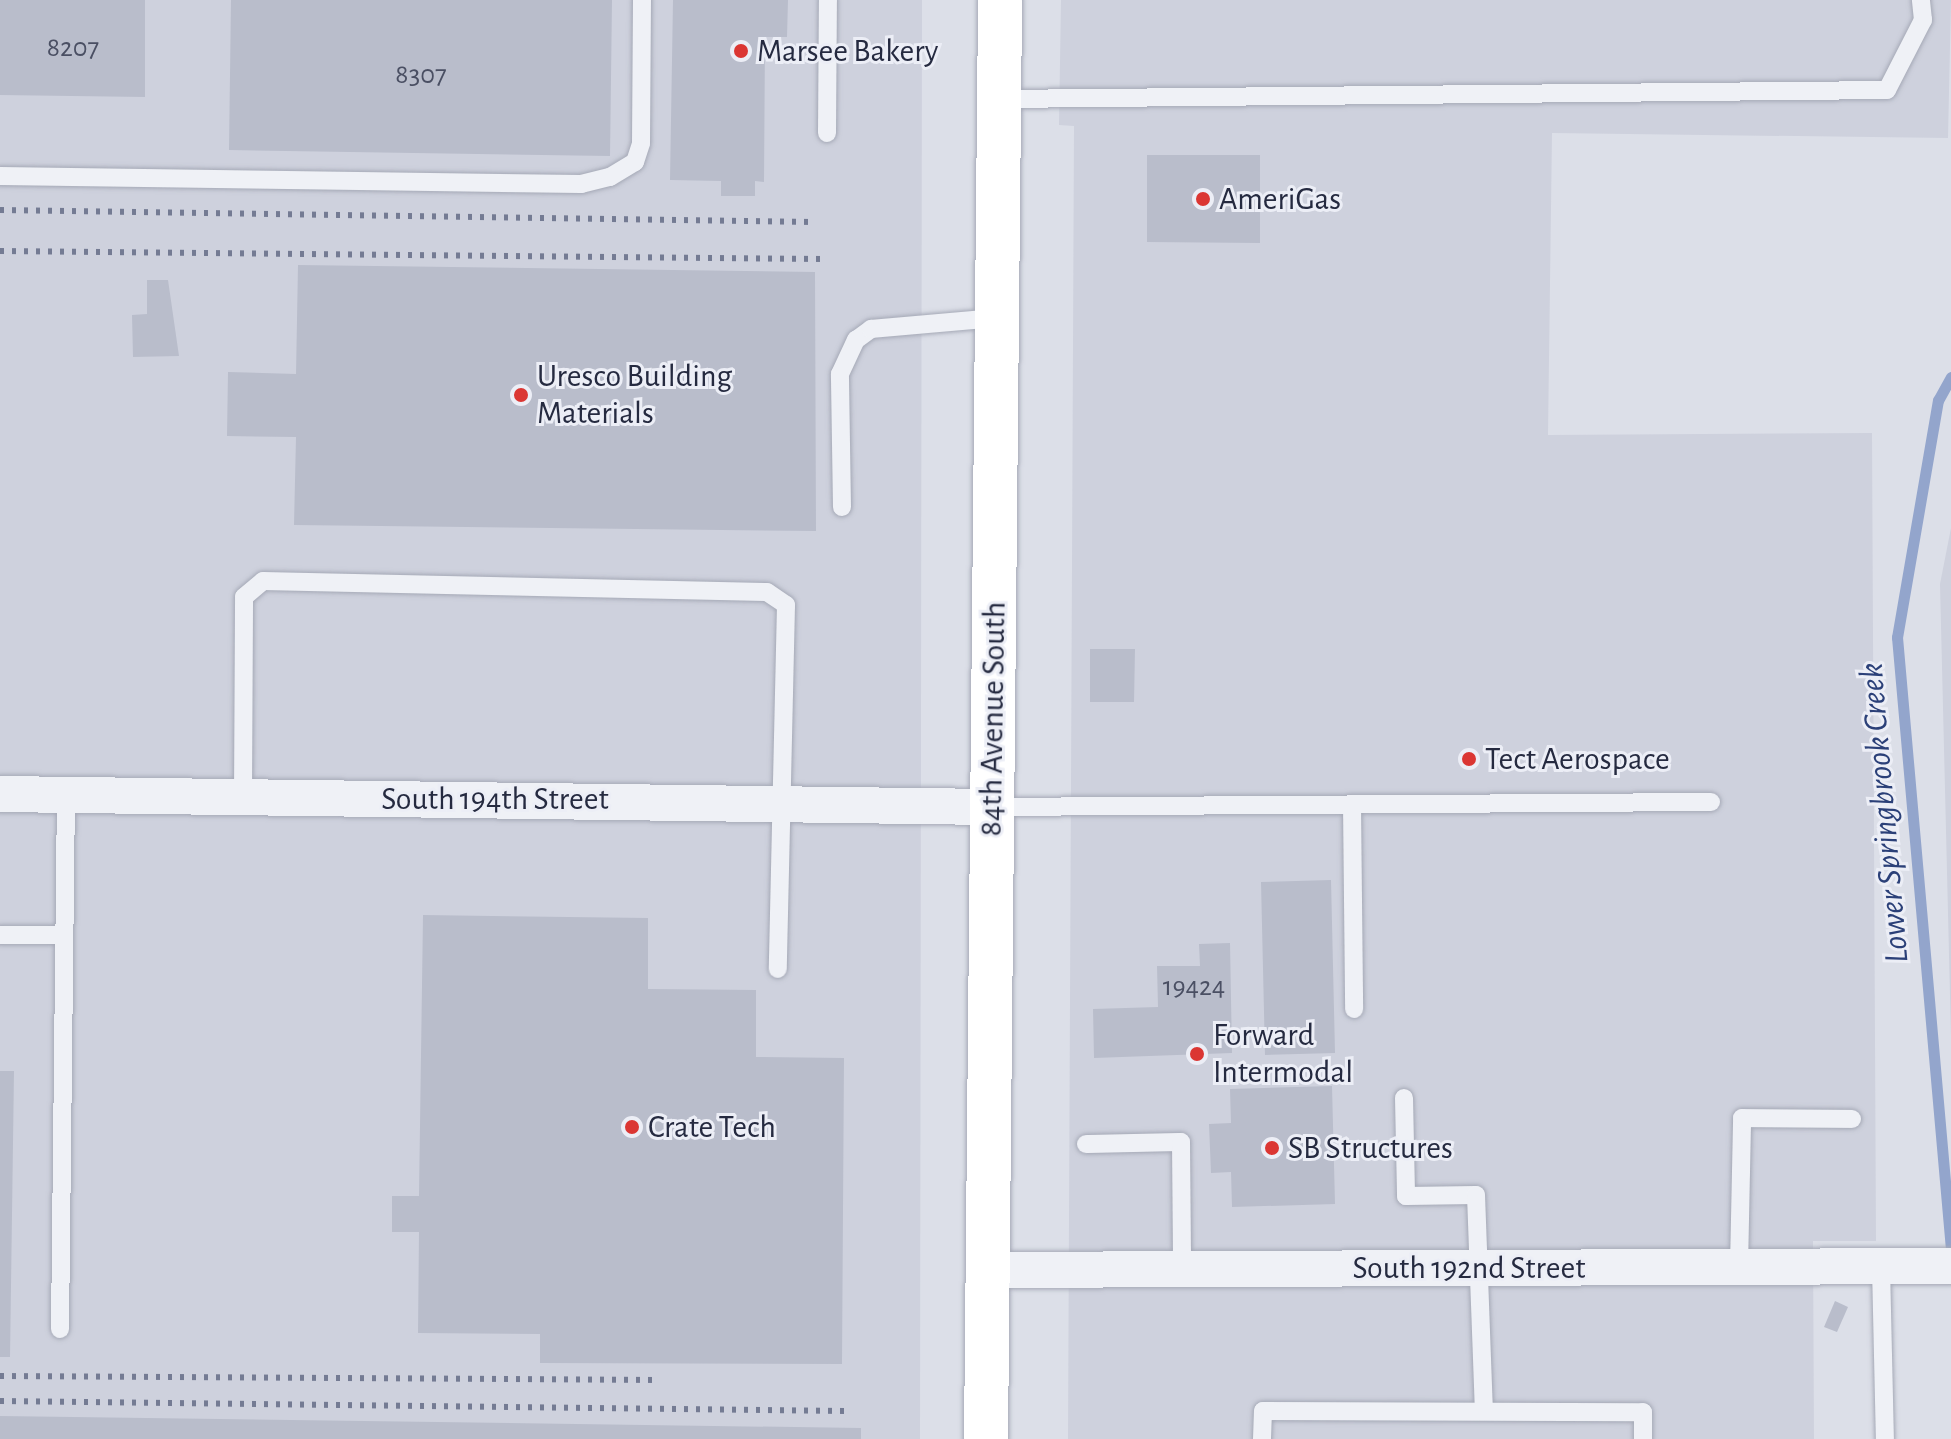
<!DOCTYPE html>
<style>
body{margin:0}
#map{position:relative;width:1951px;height:1439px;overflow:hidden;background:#dcdfe8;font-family:"Alegreya Sans",sans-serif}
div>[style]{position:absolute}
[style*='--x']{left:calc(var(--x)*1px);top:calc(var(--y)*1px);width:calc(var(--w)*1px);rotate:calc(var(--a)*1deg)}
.built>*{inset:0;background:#ced1dd}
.stream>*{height:11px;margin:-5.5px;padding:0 5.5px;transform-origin:5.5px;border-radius:5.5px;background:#93a5cc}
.building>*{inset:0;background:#b9bdcb}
.roads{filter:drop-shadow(0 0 2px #a5a9b6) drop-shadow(0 0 2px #a5a9b6)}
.service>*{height:18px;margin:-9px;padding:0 9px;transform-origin:9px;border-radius:9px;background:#eff1f6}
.minor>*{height:36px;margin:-18px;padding:0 18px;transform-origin:18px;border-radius:18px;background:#eff1f6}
.secondary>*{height:44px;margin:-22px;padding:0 22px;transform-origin:22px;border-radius:22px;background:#fff}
.rail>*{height:6px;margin-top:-3px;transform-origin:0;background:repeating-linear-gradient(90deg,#747b93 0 4px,transparent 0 12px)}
.dots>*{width:22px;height:22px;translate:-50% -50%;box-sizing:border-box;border:4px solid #eceef6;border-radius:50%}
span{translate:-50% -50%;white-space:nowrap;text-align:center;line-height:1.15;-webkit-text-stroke:6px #eceef6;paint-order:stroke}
.number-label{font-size:28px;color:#4a4f63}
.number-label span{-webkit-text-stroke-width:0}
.poi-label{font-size:32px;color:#252a40}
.left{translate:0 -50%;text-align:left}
.street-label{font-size:32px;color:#252a40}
.water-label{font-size:34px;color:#2b4078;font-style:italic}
</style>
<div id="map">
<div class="built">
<i style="clip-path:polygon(0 0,922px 0,920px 1439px,0 1439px)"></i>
<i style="clip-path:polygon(1061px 0,1951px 0,1948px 138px,1552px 133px,1548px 435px,1872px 433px,1876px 1241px,1813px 1241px,1814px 1439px,1068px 1439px,1074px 126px,1059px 125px)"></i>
<i style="clip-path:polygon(1951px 528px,1951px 1036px,1940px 584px)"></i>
</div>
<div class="stream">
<i style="--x:1951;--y:377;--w:26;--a:119"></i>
<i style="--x:1938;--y:400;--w:241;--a:99.8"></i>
<i style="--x:1897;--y:637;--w:614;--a:84.96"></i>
</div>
<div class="building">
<i style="clip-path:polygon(0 0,145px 0,145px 97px,0 95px)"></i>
<i style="clip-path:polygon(231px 0,612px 0,610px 156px,229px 150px)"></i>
<i style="clip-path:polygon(673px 0,788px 0,787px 37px,765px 37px,764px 182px,755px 181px,755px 196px,721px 196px,721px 181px,670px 180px)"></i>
<i style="clip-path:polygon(1147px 155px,1260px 155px,1260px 243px,1147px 242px)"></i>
<i style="clip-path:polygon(298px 265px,815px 272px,816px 531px,294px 525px,296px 437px,227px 436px,228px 372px,296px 374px)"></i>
<i style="clip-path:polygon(147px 280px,168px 280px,179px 356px,133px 357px,132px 315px,147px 314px)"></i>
<i style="clip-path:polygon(1090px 649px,1135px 649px,1134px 702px,1090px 702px)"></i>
<i style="clip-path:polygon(1331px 880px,1335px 1053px,1265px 1055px,1261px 882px)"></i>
<i style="clip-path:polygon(423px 915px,648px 918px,648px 989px,756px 990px,756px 1057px,844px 1058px,842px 1364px,540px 1363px,540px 1334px,418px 1333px,419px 1232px,392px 1232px,392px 1196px,419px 1196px)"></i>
<i style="clip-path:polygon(1230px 943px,1232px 1053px,1094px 1058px,1093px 1009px,1158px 1007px,1157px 966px,1200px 966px,1199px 944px)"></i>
<i style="clip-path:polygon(0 1071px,14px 1071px,10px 1357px,0 1357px)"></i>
<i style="clip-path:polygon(1332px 1086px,1335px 1204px,1232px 1207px,1231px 1172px,1211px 1173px,1209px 1124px,1231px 1123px,1230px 1089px)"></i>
<i style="clip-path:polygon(1835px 1301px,1848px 1307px,1837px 1332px,1824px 1327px)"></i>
<i style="clip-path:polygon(0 1416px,861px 1428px,861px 1439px,0 1439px)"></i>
</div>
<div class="roads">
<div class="service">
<i style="--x:1000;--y:99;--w:887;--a:-0.58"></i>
<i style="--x:1887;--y:90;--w:79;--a:-62.8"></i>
<i style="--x:1923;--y:20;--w:20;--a:-96"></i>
<i style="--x:827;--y:133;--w:133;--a:-89.6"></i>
<i style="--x:0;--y:176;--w:581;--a:0.79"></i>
<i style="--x:581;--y:184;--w:30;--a:-14"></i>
<i style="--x:610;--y:177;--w:29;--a:-31"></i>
<i style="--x:635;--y:162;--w:20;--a:-72"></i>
<i style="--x:641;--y:143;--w:143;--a:-89.6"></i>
<i style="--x:842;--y:507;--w:133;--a:-90.9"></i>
<i style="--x:840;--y:374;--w:38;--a:-65"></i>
<i style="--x:856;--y:340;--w:19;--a:-36"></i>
<i style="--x:871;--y:329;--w:125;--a:-5"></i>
<i style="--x:243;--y:797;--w:200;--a:-89.7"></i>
<i style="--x:244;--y:597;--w:25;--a:-40"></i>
<i style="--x:263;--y:581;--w:504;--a:1.25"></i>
<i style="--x:767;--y:592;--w:23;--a:34"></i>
<i style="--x:786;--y:605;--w:364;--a:91.3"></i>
<i style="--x:1352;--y:804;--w:205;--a:89.4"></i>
<i style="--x:990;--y:807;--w:721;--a:-0.4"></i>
<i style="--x:0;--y:935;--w:64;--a:0"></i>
<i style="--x:1404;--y:1098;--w:98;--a:88.8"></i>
<i style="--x:1406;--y:1196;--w:70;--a:-0.8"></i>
<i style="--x:1476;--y:1195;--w:216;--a:87.9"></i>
<i style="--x:1086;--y:1144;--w:95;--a:-1.2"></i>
<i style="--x:1181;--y:1142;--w:127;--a:89.5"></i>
<i style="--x:1739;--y:1267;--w:149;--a:-88.8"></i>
<i style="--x:1742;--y:1118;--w:110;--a:0.5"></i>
<i style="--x:1881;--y:1267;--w:172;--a:88.7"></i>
<i style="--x:60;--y:1329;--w:534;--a:-89.36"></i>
<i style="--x:1262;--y:1439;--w:28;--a:-88"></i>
<i style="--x:1263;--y:1411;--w:380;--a:0.2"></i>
<i style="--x:1643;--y:1412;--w:27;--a:90"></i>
</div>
<div class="minor">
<i style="--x:0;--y:794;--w:990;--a:0.75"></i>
<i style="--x:987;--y:1270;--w:964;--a:-0.24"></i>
</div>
<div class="secondary">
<i style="--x:986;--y:1439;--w:1439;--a:-89.44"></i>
</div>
</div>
<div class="rail">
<i style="--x:0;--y:210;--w:813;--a:0.85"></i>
<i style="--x:0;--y:251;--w:824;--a:0.56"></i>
<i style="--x:0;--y:1376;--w:659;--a:0.35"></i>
<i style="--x:0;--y:1401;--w:845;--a:0.68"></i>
</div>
<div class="dots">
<i style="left:741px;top:51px;background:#db3633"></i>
<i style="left:1203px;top:199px;background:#db3633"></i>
<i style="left:521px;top:395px;background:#db3633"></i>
<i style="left:1469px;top:759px;background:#db3633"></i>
<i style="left:1197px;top:1054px;background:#db3633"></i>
<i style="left:632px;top:1127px;background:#db3633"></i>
<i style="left:1272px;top:1148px;background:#db3633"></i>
</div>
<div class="number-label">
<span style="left:73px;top:48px">8207</span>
<span style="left:421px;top:75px">8307</span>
<span style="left:1194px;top:987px">19424</span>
</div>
<div class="poi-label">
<span class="left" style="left:757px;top:51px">Marsee Bakery</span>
<span class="left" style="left:1219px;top:199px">AmeriGas</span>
<span class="left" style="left:537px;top:395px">Uresco Building<br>Materials</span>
<span class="left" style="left:1485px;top:759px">Tect Aerospace</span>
<span class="left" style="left:1213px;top:1054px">Forward<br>Intermodal</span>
<span class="left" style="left:648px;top:1127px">Crate Tech</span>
<span class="left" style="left:1288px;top:1148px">SB Structures</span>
</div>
<div class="street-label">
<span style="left:993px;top:719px;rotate:-89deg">84th Avenue South</span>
<span style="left:495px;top:799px">South 194th Street</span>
<span style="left:1469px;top:1268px">South 192nd Street</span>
</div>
<div class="water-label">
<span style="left:1885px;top:813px;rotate:-95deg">Lower Springbrook Creek</span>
</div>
</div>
